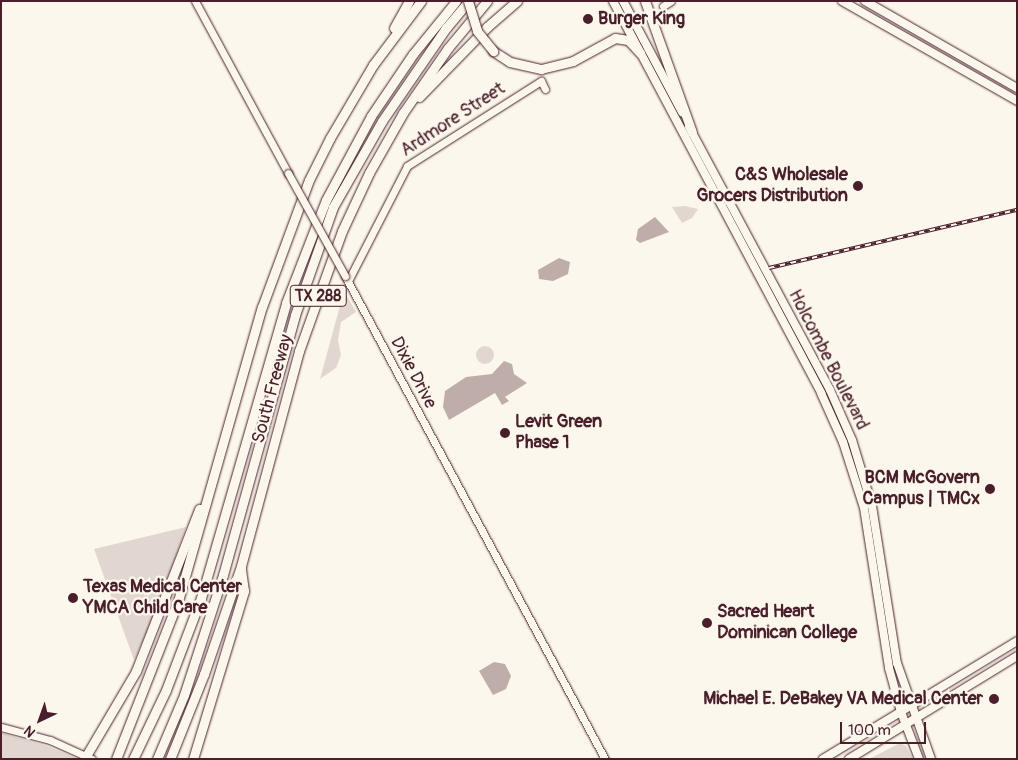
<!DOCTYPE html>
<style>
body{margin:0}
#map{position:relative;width:1018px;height:760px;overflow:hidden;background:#fbf7ec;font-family:Pangolin,sans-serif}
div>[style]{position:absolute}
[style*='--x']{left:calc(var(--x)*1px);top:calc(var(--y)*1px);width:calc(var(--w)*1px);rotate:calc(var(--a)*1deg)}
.green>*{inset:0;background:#e2d7d0}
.round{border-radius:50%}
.water>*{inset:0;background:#bfadaa}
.roads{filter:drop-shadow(0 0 1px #4a1f2b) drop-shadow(0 0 1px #4a1f2b)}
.secondary>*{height:7px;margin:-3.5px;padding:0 3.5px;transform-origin:3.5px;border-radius:3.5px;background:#fbf7ec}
.primary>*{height:8px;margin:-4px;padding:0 4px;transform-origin:4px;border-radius:4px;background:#fbf7ec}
.highway>*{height:9px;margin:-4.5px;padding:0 4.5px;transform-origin:4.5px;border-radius:4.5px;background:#fbf7ec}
.rail>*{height:4px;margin-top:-2px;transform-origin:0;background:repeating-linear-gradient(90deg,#fbf7ec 0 5.5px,#4a1f2b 0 11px);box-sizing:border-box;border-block:1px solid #4a1f2b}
.bridges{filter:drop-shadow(0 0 1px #4a1f2b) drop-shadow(0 0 1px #4a1f2b)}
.secondary-bridge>*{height:7px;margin:-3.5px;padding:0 3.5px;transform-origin:3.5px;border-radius:3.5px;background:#fbf7ec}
.highway-bridge>*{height:9px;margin:-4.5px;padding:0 4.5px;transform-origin:4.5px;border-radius:4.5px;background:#fbf7ec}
.dots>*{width:14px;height:14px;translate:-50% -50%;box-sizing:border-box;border:2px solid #fbf7ec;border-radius:50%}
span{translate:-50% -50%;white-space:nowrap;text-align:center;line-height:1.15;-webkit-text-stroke:4.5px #fbf7ec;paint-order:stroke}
.shield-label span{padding:1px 4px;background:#fbf7ec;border:1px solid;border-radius:4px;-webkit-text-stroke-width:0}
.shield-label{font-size:16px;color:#4a1f2b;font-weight:700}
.poi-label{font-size:18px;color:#4a1f2b;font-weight:700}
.left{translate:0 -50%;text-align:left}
.right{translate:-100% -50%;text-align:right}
.street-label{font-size:18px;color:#4a1f2b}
.frame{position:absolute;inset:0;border:2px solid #4a1f2b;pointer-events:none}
.north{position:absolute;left:15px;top:695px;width:50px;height:50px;-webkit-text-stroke:4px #fbf7ec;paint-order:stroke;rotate:222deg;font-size:14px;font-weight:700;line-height:20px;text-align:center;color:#4a1f2b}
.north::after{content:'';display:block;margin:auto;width:18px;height:22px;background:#4a1f2b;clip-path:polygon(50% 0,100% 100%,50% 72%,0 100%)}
.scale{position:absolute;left:840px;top:722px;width:86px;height:22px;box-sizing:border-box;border:2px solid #4a1f2b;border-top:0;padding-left:6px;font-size:15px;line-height:18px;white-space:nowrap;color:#4a1f2b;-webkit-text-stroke:4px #fbf7ec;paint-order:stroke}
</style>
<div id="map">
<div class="green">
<i style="clip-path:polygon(685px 206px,698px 209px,692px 218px,682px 223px,672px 207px)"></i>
<i style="clip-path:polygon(344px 291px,356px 312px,341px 322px,338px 340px,341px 355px,336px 368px,320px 379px)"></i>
<i class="round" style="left:476px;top:346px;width:18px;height:18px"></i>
<i style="clip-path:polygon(186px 527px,153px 620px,134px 660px,94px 549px)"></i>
<i style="clip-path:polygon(1px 733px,47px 746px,78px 759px,1px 759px)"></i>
<i style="clip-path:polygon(900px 743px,906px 746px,913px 759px,869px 759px)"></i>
</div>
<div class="water">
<i style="clip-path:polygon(655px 217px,669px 232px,640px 243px,636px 240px,638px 229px)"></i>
<i style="clip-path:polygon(559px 258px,570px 262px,568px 274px,553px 281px,539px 279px,538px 270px)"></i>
<i style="clip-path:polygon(504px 361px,512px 364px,514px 374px,527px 383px,505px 397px,509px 401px,502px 405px,495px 393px,449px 420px,443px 407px,445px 391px,466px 377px,492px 374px)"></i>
<i style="clip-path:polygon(494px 662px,505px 664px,511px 676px,506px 689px,493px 695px,479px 671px)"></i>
</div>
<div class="roads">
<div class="secondary">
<i style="--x:195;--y:1;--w:196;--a:61.6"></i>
<i style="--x:663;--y:6;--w:9;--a:-32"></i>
<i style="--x:345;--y:276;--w:549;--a:61.71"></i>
<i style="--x:348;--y:281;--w:129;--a:-62.8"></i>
<i style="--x:407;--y:166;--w:159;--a:-32.4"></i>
<i style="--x:541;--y:81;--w:9;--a:63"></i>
<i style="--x:1;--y:727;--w:51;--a:14.9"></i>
<i style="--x:50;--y:740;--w:46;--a:24.3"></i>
</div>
<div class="primary">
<i style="--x:613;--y:1;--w:444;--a:62"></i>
<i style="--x:821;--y:393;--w:54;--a:65.8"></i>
<i style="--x:843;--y:442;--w:69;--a:72.3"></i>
<i style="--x:864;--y:508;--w:162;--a:81.1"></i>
<i style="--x:889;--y:668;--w:46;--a:74.7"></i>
<i style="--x:901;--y:712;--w:50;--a:69"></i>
<i style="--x:623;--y:1;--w:126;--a:62"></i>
<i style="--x:842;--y:1;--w:202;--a:29.7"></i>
<i style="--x:865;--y:1;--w:175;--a:29.8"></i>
<i style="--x:689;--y:127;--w:298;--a:61.8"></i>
<i style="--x:830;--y:390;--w:55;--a:66.3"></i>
<i style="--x:852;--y:440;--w:69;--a:73.1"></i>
<i style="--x:872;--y:506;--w:159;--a:81"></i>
<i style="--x:897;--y:663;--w:102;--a:70.5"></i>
<i style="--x:823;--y:759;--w:227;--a:-31.3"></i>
<i style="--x:849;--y:759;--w:197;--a:-31.5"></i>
</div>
<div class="highway">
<i style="--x:645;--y:1;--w:139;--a:70.3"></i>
<i style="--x:394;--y:28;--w:31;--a:-61"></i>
<i style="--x:493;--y:51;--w:20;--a:33"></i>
<i style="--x:510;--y:62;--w:32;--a:13"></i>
<i style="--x:541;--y:69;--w:33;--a:-14"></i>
<i style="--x:573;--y:61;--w:48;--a:-28.7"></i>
<i style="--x:615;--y:38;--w:13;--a:9"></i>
<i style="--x:628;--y:40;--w:18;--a:47"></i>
<i style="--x:419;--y:97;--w:98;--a:-45.8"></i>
<i style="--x:487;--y:27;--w:40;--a:-41"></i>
<i style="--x:86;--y:756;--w:99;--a:-59.5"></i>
<i style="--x:136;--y:671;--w:174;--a:-68.7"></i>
<i style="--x:116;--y:759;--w:170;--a:-68.6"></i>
<i style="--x:178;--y:601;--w:306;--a:-74.1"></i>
<i style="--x:262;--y:307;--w:135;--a:-69.7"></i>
<i style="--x:309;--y:180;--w:47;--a:-63.4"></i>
<i style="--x:330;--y:138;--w:85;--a:-59.5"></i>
<i style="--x:373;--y:65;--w:80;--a:-53.1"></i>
<i style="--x:133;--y:759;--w:76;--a:-64.4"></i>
<i style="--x:166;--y:690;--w:98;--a:-69.2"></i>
<i style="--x:201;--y:598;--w:307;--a:-73.9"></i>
<i style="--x:286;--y:303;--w:110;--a:-68.8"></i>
<i style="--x:326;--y:200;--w:95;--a:-61.8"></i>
<i style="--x:371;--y:116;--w:75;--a:-55.9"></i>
<i style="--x:413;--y:54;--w:68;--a:-50.9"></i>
<i style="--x:157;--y:759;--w:69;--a:-67.1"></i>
<i style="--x:184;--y:695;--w:126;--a:-72"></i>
<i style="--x:223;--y:575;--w:270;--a:-74.5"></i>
<i style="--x:295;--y:315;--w:114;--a:-70.6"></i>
<i style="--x:333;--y:207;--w:99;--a:-60.3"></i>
<i style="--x:382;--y:121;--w:113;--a:-55.5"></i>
<i style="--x:446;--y:28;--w:35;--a:-50"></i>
<i style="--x:170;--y:759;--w:92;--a:-68.2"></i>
<i style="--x:204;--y:674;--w:114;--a:-71.1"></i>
<i style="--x:241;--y:566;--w:223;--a:-74.9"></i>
<i style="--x:299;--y:351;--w:127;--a:-70.3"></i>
<i style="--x:342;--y:231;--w:64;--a:-65"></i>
<i style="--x:369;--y:173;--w:69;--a:-60.5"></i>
<i style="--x:403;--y:113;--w:79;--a:-55.3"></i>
<i style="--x:448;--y:48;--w:61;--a:-50.3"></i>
<i style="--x:193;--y:759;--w:176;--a:-73.1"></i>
<i style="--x:244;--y:591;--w:22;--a:-98"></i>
</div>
</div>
<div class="rail">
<i style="--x:769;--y:268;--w:255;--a:-13.2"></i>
</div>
<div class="bridges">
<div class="secondary-bridge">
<i style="--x:288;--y:173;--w:118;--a:61"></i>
</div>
<div class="highway-bridge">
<i style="--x:468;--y:1;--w:31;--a:73"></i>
<i style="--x:477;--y:31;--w:26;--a:51"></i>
</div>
</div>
<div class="dots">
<i style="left:588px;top:19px;background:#4a1f2b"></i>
<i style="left:858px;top:186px;background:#4a1f2b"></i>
<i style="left:505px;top:433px;background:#4a1f2b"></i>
<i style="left:990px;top:489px;background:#4a1f2b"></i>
<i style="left:73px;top:598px;background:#4a1f2b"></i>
<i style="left:707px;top:623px;background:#4a1f2b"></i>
<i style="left:994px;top:699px;background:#4a1f2b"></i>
</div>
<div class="shield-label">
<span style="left:318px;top:296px">TX 288</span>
</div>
<div class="poi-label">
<span class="left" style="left:598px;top:19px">Burger King</span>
<span class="right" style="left:848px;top:186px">C&amp;S Wholesale<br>Grocers Distribution</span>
<span class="left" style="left:515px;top:433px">Levit Green<br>Phase 1</span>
<span class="right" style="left:980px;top:489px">BCM McGovern<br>Campus | TMCx</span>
<span class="left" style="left:83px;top:598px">Texas Medical Center<br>YMCA Child Care</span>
<span class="left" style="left:717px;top:623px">Sacred Heart<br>Dominican College</span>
<span class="right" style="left:983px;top:699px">Michael E. DeBakey VA Medical Center</span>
</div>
<div class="street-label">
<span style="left:453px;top:120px;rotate:-33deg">Ardmore Street</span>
<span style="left:828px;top:360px;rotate:63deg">Holcombe Boulevard</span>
<span style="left:413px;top:373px;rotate:62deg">Dixie Drive</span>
<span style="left:273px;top:389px;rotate:-75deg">South Freeway</span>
</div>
<div class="frame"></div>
<div class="north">N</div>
<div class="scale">100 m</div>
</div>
